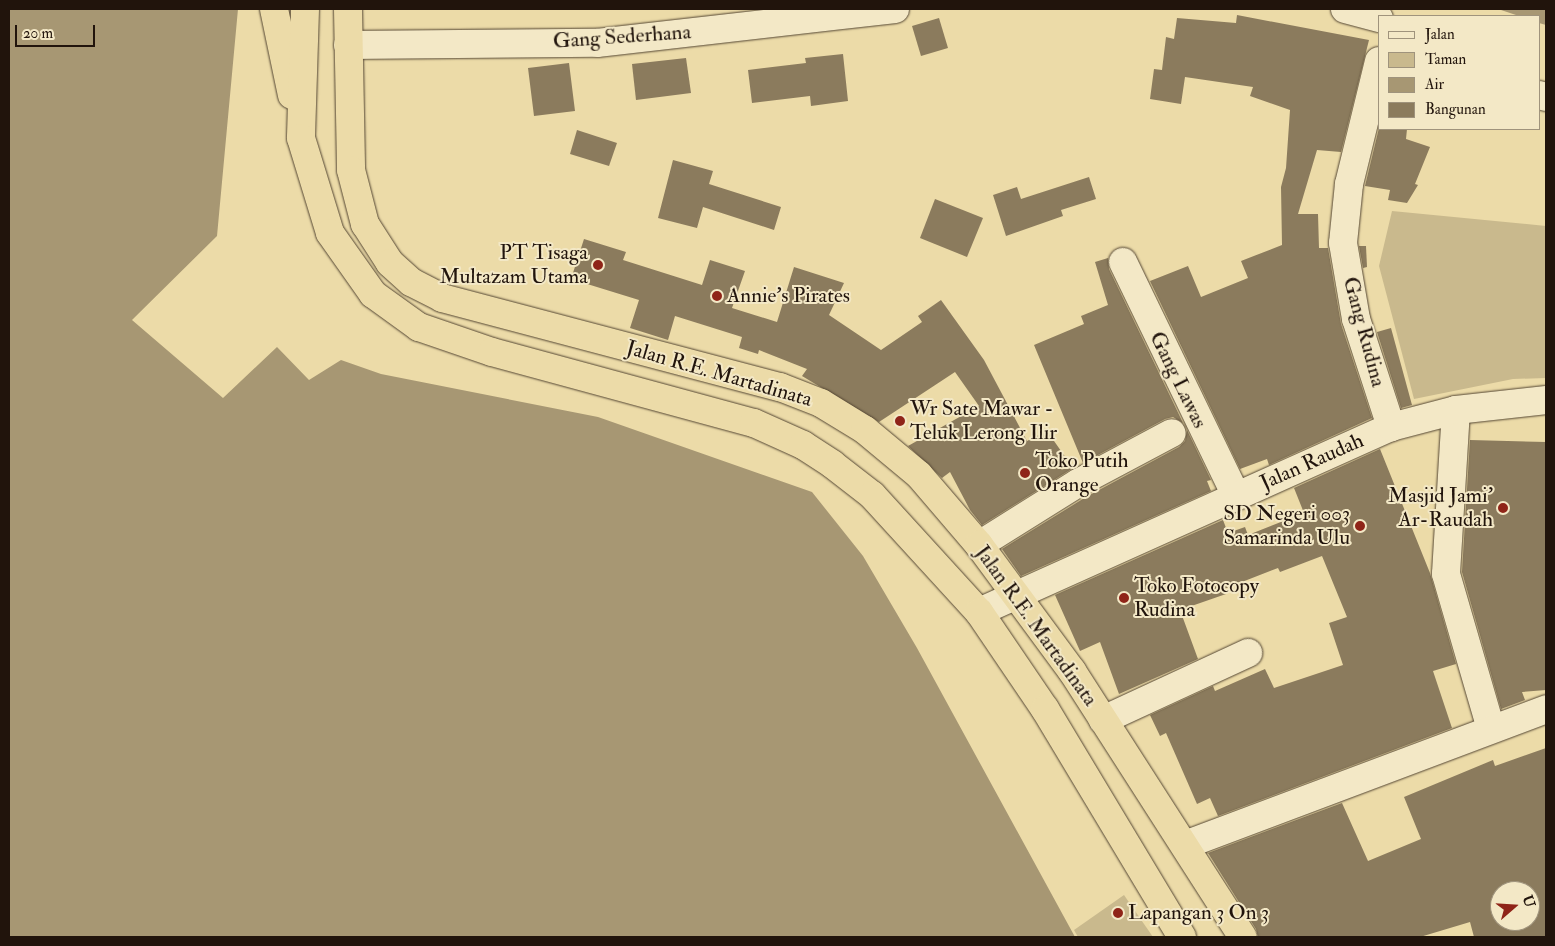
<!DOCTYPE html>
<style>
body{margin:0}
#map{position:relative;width:1555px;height:946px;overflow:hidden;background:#ecdba8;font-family:"IM FELL Double Pica",serif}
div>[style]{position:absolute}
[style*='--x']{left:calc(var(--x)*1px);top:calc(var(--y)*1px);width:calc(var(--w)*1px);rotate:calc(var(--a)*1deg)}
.green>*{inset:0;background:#c9b98d}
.water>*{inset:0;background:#a79773}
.building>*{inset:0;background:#8b7b5d}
.roads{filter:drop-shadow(0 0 1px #544633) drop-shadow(0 0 1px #544633)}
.street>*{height:28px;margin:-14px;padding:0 14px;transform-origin:14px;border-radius:14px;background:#f3e8c6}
.highway>*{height:28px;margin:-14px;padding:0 14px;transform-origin:14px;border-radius:14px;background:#ecdba8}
.dots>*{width:14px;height:14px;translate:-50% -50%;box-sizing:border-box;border:2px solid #f3e8c6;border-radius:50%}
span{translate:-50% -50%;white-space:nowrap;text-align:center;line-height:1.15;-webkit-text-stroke:4px #f3e8c6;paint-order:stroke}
.street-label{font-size:21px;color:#21140c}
.poi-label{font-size:21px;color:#21140c}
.right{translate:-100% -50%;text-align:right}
.left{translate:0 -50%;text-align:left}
.frame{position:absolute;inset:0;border:10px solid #21140c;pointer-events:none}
.legend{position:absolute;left:1378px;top:15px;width:162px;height:115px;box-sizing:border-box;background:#f3e8c6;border:1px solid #9f937c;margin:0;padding:6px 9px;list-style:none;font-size:15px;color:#21140c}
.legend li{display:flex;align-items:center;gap:10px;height:25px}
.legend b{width:25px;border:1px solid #9f937c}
.north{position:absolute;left:1490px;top:881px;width:50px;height:50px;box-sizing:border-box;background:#f3e8c6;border:1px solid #9f937c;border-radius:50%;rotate:71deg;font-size:14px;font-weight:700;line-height:20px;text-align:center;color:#21140c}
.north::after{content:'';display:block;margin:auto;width:18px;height:22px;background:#8f2418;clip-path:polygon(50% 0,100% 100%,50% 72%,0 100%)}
.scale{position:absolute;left:15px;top:25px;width:80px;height:22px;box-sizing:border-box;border:2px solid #21140c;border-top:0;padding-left:6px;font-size:15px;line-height:18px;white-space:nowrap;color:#21140c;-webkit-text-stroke:4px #f3e8c6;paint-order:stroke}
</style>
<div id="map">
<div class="green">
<i style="clip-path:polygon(1392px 211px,1546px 226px,1546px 378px,1513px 379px,1414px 399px,1379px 266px)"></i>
<i style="clip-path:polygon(1124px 895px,1153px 937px,1078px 937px,1074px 930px)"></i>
</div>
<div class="water">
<i style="clip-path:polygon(9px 9px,238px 9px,217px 236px,132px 320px,223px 398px,277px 347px,309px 380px,341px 360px,381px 374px,598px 417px,812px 492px,863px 556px,917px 648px,1075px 937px,9px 937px)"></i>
<i style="clip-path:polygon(1498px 9px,1546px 9px,1546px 25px,1539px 23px,1539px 16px,1519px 16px)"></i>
</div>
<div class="building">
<i style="clip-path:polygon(1237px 15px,1369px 40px,1341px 152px,1317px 150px,1298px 214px,1318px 214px,1319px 248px,1328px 248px,1341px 324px,1372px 418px,1269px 465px,1267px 459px,1240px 469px,1150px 281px,1188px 266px,1201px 297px,1248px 278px,1241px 261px,1282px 245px,1281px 187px,1286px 168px,1290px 110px,1250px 96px,1253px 87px,1185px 77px,1181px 104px,1150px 99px,1154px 69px,1162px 70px,1166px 37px,1174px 39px,1177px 18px,1236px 23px)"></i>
<i style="clip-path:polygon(939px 18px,948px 48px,921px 56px,912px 26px)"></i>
<i style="clip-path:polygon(843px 54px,848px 101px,811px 106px,810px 96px,752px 103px,748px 70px,806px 63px,805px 58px)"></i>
<i style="clip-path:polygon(686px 58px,691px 93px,636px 100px,632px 64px)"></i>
<i style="clip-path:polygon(569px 63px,575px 111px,534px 116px,528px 68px)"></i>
<i style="clip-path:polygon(1379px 128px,1407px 129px,1406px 139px,1430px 147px,1415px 184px,1418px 185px,1407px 203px,1388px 200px,1390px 190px,1365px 186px)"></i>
<i style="clip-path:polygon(577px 130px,617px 143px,609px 166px,570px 154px)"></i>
<i style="clip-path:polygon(673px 160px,713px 171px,709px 184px,781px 207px,774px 230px,703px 207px,697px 228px,658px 218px)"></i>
<i style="clip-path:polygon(1089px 177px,1096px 199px,1061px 210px,1063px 216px,1006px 236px,993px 195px,1017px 187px,1021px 199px)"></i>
<i style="clip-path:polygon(935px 199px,983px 218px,967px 257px,920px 238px)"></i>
<i style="clip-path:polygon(584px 239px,626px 252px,623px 260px,702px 285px,710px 260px,745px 271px,732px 308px,777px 322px,794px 267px,844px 283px,829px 315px,881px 350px,922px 322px,918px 316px,941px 300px,984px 360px,1027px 441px,1047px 431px,1073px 468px,982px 525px,970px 510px,950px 472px,942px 478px,908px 446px,979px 406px,955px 372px,879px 422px,802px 376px,807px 369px,759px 350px,758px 354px,739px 348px,742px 337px,675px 316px,668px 340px,630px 328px,639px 300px,571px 279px)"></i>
<i style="clip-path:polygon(1359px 246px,1366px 246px,1367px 267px,1363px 268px)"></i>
<i style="clip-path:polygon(1108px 258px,1109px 269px,1183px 423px,1173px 417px,1165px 419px,1083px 463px,1034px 345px,1084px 324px,1081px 316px,1108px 305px,1095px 262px)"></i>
<i style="clip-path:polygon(1391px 328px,1412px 405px,1401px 408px,1377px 332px)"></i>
<i style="clip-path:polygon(1187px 430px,1211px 480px,1207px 481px,1211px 491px,1021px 576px,1002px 549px,1086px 497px,1179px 447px,1185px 441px)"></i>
<i style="clip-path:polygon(1470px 440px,1546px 442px,1546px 690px,1522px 692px,1525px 700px,1501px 709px,1462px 572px)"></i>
<i style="clip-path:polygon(1380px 449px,1430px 573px,1456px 664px,1433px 671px,1452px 728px,1218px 816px,1210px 798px,1197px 804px,1166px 733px,1160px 736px,1150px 715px,1213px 686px,1215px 691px,1265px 669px,1274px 688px,1343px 665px,1329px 623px,1347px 617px,1322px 556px,1280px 572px,1278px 568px,1224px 589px,1226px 594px,1180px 610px,1198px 659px,1119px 694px,1100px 642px,1080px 651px,1055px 595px,1223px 520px,1228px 533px,1245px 527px,1248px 535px,1304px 513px,1294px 488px)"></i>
<i style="clip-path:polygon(evenodd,1546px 748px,1546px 937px,1474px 937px,1470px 922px,1420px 937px,1258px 937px,1256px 929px,1208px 853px,1342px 803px,1368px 861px,1421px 839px,1404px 797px,1493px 760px,1495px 766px,1546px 748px,1500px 891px,1530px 891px,1530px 921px,1500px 921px,1500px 891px)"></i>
</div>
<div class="roads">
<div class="street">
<i style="--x:1345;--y:9;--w:35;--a:15"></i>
<i style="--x:348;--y:45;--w:249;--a:-0.5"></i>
<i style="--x:597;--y:43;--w:300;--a:-6.5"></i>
<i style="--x:1379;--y:61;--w:127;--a:103.7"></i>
<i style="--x:1349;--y:184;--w:59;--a:95.8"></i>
<i style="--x:1343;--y:243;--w:77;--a:80.3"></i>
<i style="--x:1356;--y:319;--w:114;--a:72"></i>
<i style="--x:1539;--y:95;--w:7;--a:16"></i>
<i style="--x:1123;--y:262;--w:260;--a:64.2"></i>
<i style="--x:1456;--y:410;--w:164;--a:93.5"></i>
<i style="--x:1446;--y:574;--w:161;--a:73.8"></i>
<i style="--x:979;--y:545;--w:117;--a:-32.1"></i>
<i style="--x:1078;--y:483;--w:106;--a:-28"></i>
<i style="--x:979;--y:612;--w:452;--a:-24.2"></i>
<i style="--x:1391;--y:427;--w:67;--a:-14.7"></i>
<i style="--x:1456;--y:410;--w:91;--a:-6.3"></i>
<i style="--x:1103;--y:720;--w:160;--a:-24.8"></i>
<i style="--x:1185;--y:845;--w:386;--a:-20.6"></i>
</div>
<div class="highway">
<i style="--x:274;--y:9;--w:88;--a:78.2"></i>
<i style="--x:305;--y:9;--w:129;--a:91.8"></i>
<i style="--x:301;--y:138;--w:99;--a:73"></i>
<i style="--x:330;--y:233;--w:75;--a:54.8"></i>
<i style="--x:373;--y:294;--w:57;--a:35.7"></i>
<i style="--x:419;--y:327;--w:77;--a:18.9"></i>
<i style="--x:492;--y:352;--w:271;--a:15.2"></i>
<i style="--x:754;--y:423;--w:54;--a:24.2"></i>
<i style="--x:803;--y:445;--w:35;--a:33"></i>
<i style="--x:832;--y:464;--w:51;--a:37.8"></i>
<i style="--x:872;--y:495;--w:159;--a:47.6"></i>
<i style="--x:979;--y:612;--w:117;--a:55.8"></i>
<i style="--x:1045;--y:709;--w:266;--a:59"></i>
<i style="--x:348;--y:9;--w:161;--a:88.9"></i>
<i style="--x:351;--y:170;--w:56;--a:75.5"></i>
<i style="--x:365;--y:224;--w:46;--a:57.3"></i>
<i style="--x:390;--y:263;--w:28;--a:42"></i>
<i style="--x:411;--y:282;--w:35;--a:27"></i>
<i style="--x:442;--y:298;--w:350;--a:14.8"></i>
<i style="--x:780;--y:387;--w:44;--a:21.3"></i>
<i style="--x:821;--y:403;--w:52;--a:31.5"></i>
<i style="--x:865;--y:430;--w:70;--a:39.8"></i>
<i style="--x:919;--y:475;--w:92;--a:49.4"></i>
<i style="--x:979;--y:545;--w:157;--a:53.6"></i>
<i style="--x:1072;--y:671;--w:316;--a:57.3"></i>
</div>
</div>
<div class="dots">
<i style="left:598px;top:265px;background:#8f2418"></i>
<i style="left:717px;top:296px;background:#8f2418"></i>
<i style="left:900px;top:421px;background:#8f2418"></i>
<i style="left:1025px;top:473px;background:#8f2418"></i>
<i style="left:1503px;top:508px;background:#8f2418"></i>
<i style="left:1360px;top:526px;background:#8f2418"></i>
<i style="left:1124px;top:598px;background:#8f2418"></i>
<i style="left:1118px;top:913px;background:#8f2418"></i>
</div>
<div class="street-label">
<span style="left:622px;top:37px;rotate:-4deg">Gang Sederhana</span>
<span style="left:1364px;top:332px;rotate:75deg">Gang Rudina</span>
<span style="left:719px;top:374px;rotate:16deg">Jalan R.E. Martadinata</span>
<span style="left:1178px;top:380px;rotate:64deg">Gang Lawas</span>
<span style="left:1312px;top:462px;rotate:-24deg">Jalan Raudah</span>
<span style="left:1036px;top:626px;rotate:54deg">Jalan R.E. Martadinata</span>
</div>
<div class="poi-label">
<span class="right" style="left:588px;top:265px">PT Tisaga<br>Multazam Utama</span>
<span class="left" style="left:727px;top:296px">Annie's Pirates</span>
<span class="left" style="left:910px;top:421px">Wr Sate Mawar -<br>Teluk Lerong Ilir</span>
<span class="left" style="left:1035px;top:473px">Toko Putih<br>Orange</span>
<span class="right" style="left:1493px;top:508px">Masjid Jami'<br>Ar-Raudah</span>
<span class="right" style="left:1350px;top:526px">SD Negeri 003<br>Samarinda Ulu</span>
<span class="left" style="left:1134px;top:598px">Toko Fotocopy<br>Rudina</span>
<span class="left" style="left:1128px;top:913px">Lapangan 3 On 3</span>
</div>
<div class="frame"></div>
<ul class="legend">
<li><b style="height:6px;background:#f3e8c6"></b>Jalan</li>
<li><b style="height:14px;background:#c9b98d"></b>Taman</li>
<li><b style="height:14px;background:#a79773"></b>Air</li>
<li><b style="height:14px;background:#8b7b5d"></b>Bangunan</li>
</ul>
<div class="north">U</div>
<div class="scale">20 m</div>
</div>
